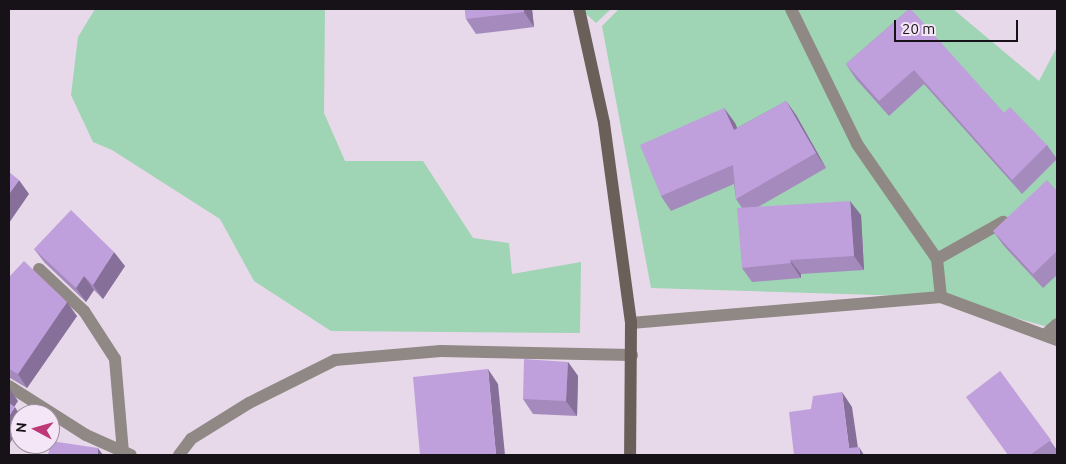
<!DOCTYPE html>
<style>
body{margin:0}
#map{position:relative;width:1066px;height:464px;overflow:hidden;background:#e7d9e9;font-family:Ubuntu,sans-serif}
div>[style]{position:absolute}
[style*='--x']{left:calc(var(--x)*1px);top:calc(var(--y)*1px);width:calc(var(--w)*1px);rotate:calc(var(--a)*1deg)}
.green>*{inset:0;background:#9fd4b4}
.lane>*{height:12px;margin:-6px;padding:0 6px;transform-origin:6px;border-radius:6px;background:#908884}
.street>*{height:12px;margin:-6px;padding:0 6px;transform-origin:6px;border-radius:6px;background:#908884}
.secondary>*{height:12px;margin:-6px;padding:0 6px;transform-origin:6px;border-radius:6px;background:#6b6059}
.wall>*{inset:0;background:#a58abd}
.shaded-wall>*{inset:0;background:#86709a}
.building>*{inset:0;background:#c0a0dc}
span{translate:-50% -50%;white-space:nowrap;text-align:center;line-height:1.15;-webkit-text-stroke:4.5px #f4e6f6;paint-order:stroke}
.frame{position:absolute;inset:0;border:10px solid #171218;pointer-events:none}
.north{position:absolute;left:10px;top:404px;width:50px;height:50px;box-sizing:border-box;background:#f4e6f6;border:1px solid #9c919d;border-radius:50%;rotate:276deg;font-size:14px;font-weight:700;line-height:20px;text-align:center;color:#171218}
.north::after{content:'';display:block;margin:auto;width:18px;height:22px;background:#be3776;clip-path:polygon(50% 0,100% 100%,50% 72%,0 100%)}
.scale{position:absolute;left:894px;top:20px;width:124px;height:22px;box-sizing:border-box;border:2px solid #171218;border-top:0;padding-left:6px;font-size:15px;line-height:18px;white-space:nowrap;color:#171218;-webkit-text-stroke:4px #f4e6f6;paint-order:stroke}
</style>
<div id="map">
<div class="green">
<i style="clip-path:polygon(95px 9px,325px 9px,324px 113px,345px 161px,423px 161px,473px 238px,509px 243px,512px 274px,581px 262px,580px 333px,331px 331px,254px 281px,220px 219px,112px 150px,93px 142px,71px 95px,78px 37px)"></i>
<i style="clip-path:polygon(581px 9px,611px 9px,596px 23px)"></i>
<i style="clip-path:polygon(619px 9px,953px 9px,1039px 81px,1057px 47px,1057px 324px,1052px 328px,941px 297px,651px 288px,602px 26px)"></i>
</div>
<div class="lane">
<i style="--x:791;--y:9;--w:150;--a:63.9"></i>
<i style="--x:857;--y:144;--w:140;--a:55.2"></i>
<i style="--x:937;--y:259;--w:38;--a:84"></i>
<i style="--x:937;--y:259;--w:76;--a:-29.3"></i>
</div>
<div class="street">
<i style="--x:39;--y:269;--w:62;--a:43"></i>
<i style="--x:84;--y:311;--w:57;--a:57.1"></i>
<i style="--x:115;--y:359;--w:93;--a:85.1"></i>
<i style="--x:631;--y:323;--w:311;--a:-4.8"></i>
<i style="--x:941;--y:297;--w:124;--a:20.3"></i>
<i style="--x:1046;--y:334;--w:15;--a:-42"></i>
<i style="--x:9;--y:386;--w:91;--a:32.5"></i>
<i style="--x:86;--y:435;--w:49;--a:24"></i>
<i style="--x:179;--y:455;--w:20;--a:-53"></i>
<i style="--x:191;--y:439;--w:68;--a:-31.8"></i>
<i style="--x:249;--y:403;--w:96;--a:-26.6"></i>
<i style="--x:335;--y:360;--w:106;--a:-4.9"></i>
<i style="--x:441;--y:351;--w:191;--a:1.2"></i>
</div>
<div class="secondary">
<i style="--x:579;--y:9;--w:117;--a:77.6"></i>
<i style="--x:604;--y:123;--w:202;--a:82.3"></i>
<i style="--x:631;--y:323;--w:132;--a:90.4"></i>
</div>
<div class="wall">
<i style="clip-path:polygon(465px 9px,532px 9px,534px 27px,476px 34px,466px 19px)"></i>
<i style="clip-path:polygon(909px 9px,1004px 113px,1047px 145px,1057px 159px,1022px 194px,924px 84px,889px 116px,856px 79px,846px 64px)"></i>
<i style="clip-path:polygon(786px 101px,796px 115px,826px 168px,758px 207px,861px 215px,864px 270px,801px 274px,801px 278px,752px 282px,742px 268px,742px 208px,736px 199px,734px 184px,671px 211px,661px 196px,724px 108px,735px 123px,737px 128px)"></i>
<i style="clip-path:polygon(1057px 191px,1057px 275px,1043px 288px,1004px 246px,993px 231px)"></i>
<i style="clip-path:polygon(34px 249px,125px 266px,103px 299px,94px 290px,86px 302px,45px 263px)"></i>
<i style="clip-path:polygon(9px 277px,77px 316px,27px 388px,10px 378px,9px 379px)"></i>
<i style="clip-path:polygon(568px 362px,578px 376px,577px 416px,533px 414px,523px 399px)"></i>
<i style="clip-path:polygon(1000px 371px,1057px 450px,1057px 455px,1008px 455px)"></i>
</div>
<div class="shaded-wall">
<i style="clip-path:polygon(524px 9px,532px 9px,534px 27px,524px 12px)"></i>
<i style="clip-path:polygon(786px 101px,796px 115px,826px 168px,816px 153px)"></i>
<i style="clip-path:polygon(724px 108px,735px 123px,744px 144px,734px 130px)"></i>
<i style="clip-path:polygon(19px 180px,29px 194px,9px 223px,9px 194px)"></i>
<i style="clip-path:polygon(850px 201px,861px 215px,864px 270px,854px 256px)"></i>
<i style="clip-path:polygon(114px 252px,125px 266px,103px 299px,93px 285px)"></i>
<i style="clip-path:polygon(790px 260px,801px 274px,801px 278px,791px 263px)"></i>
<i style="clip-path:polygon(84px 276px,94px 290px,86px 302px,76px 288px)"></i>
<i style="clip-path:polygon(67px 302px,77px 316px,27px 388px,18px 374px)"></i>
<i style="clip-path:polygon(568px 362px,578px 376px,577px 416px,566px 401px)"></i>
<i style="clip-path:polygon(488px 369px,498px 384px,505px 455px,496px 455px)"></i>
<i style="clip-path:polygon(9px 388px,18px 401px,11px 412px,9px 409px)"></i>
<i style="clip-path:polygon(842px 392px,852px 407px,859px 455px,849px 448px)"></i>
<i style="clip-path:polygon(15px 407px,20px 415px,20px 427px,9px 445px,9px 416px)"></i>
<i style="clip-path:polygon(859px 447px,864px 455px,860px 455px)"></i>
<i style="clip-path:polygon(98px 448px,103px 455px,98px 455px)"></i>
</div>
<div class="building">
<i style="clip-path:polygon(465px 9px,524px 9px,524px 12px,466px 19px)"></i>
<i style="clip-path:polygon(909px 9px,911px 9px,1004px 113px,1010px 107px,1047px 145px,1012px 180px,914px 70px,879px 101px,846px 64px)"></i>
<i style="clip-path:polygon(786px 101px,816px 153px,736px 199px,733px 165px,661px 196px,640px 145px,724px 108px,734px 130px)"></i>
<i style="clip-path:polygon(9px 172px,19px 180px,9px 194px)"></i>
<i style="clip-path:polygon(1047px 180px,1057px 191px,1057px 251px,1033px 274px,993px 231px)"></i>
<i style="clip-path:polygon(850px 201px,854px 256px,790px 260px,791px 263px,742px 268px,737px 208px)"></i>
<i style="clip-path:polygon(71px 210px,114px 252px,93px 285px,84px 276px,76px 288px,34px 249px)"></i>
<i style="clip-path:polygon(24px 261px,67px 302px,18px 374px,9px 369px,9px 277px)"></i>
<i style="clip-path:polygon(524px 359px,568px 362px,566px 401px,523px 399px)"></i>
<i style="clip-path:polygon(488px 369px,496px 455px,420px 455px,413px 377px)"></i>
<i style="clip-path:polygon(1000px 371px,1051px 440px,1030px 455px,1008px 455px,966px 397px)"></i>
<i style="clip-path:polygon(842px 392px,849px 448px,859px 447px,860px 455px,794px 455px,789px 412px,811px 409px,813px 396px)"></i>
<i style="clip-path:polygon(9px 403px,15px 407px,9px 416px)"></i>
<i style="clip-path:polygon(51px 441px,98px 448px,98px 455px,48px 455px)"></i>
</div>
<div class="frame"></div>
<div class="north">N</div>
<div class="scale">20 m</div>
</div>
